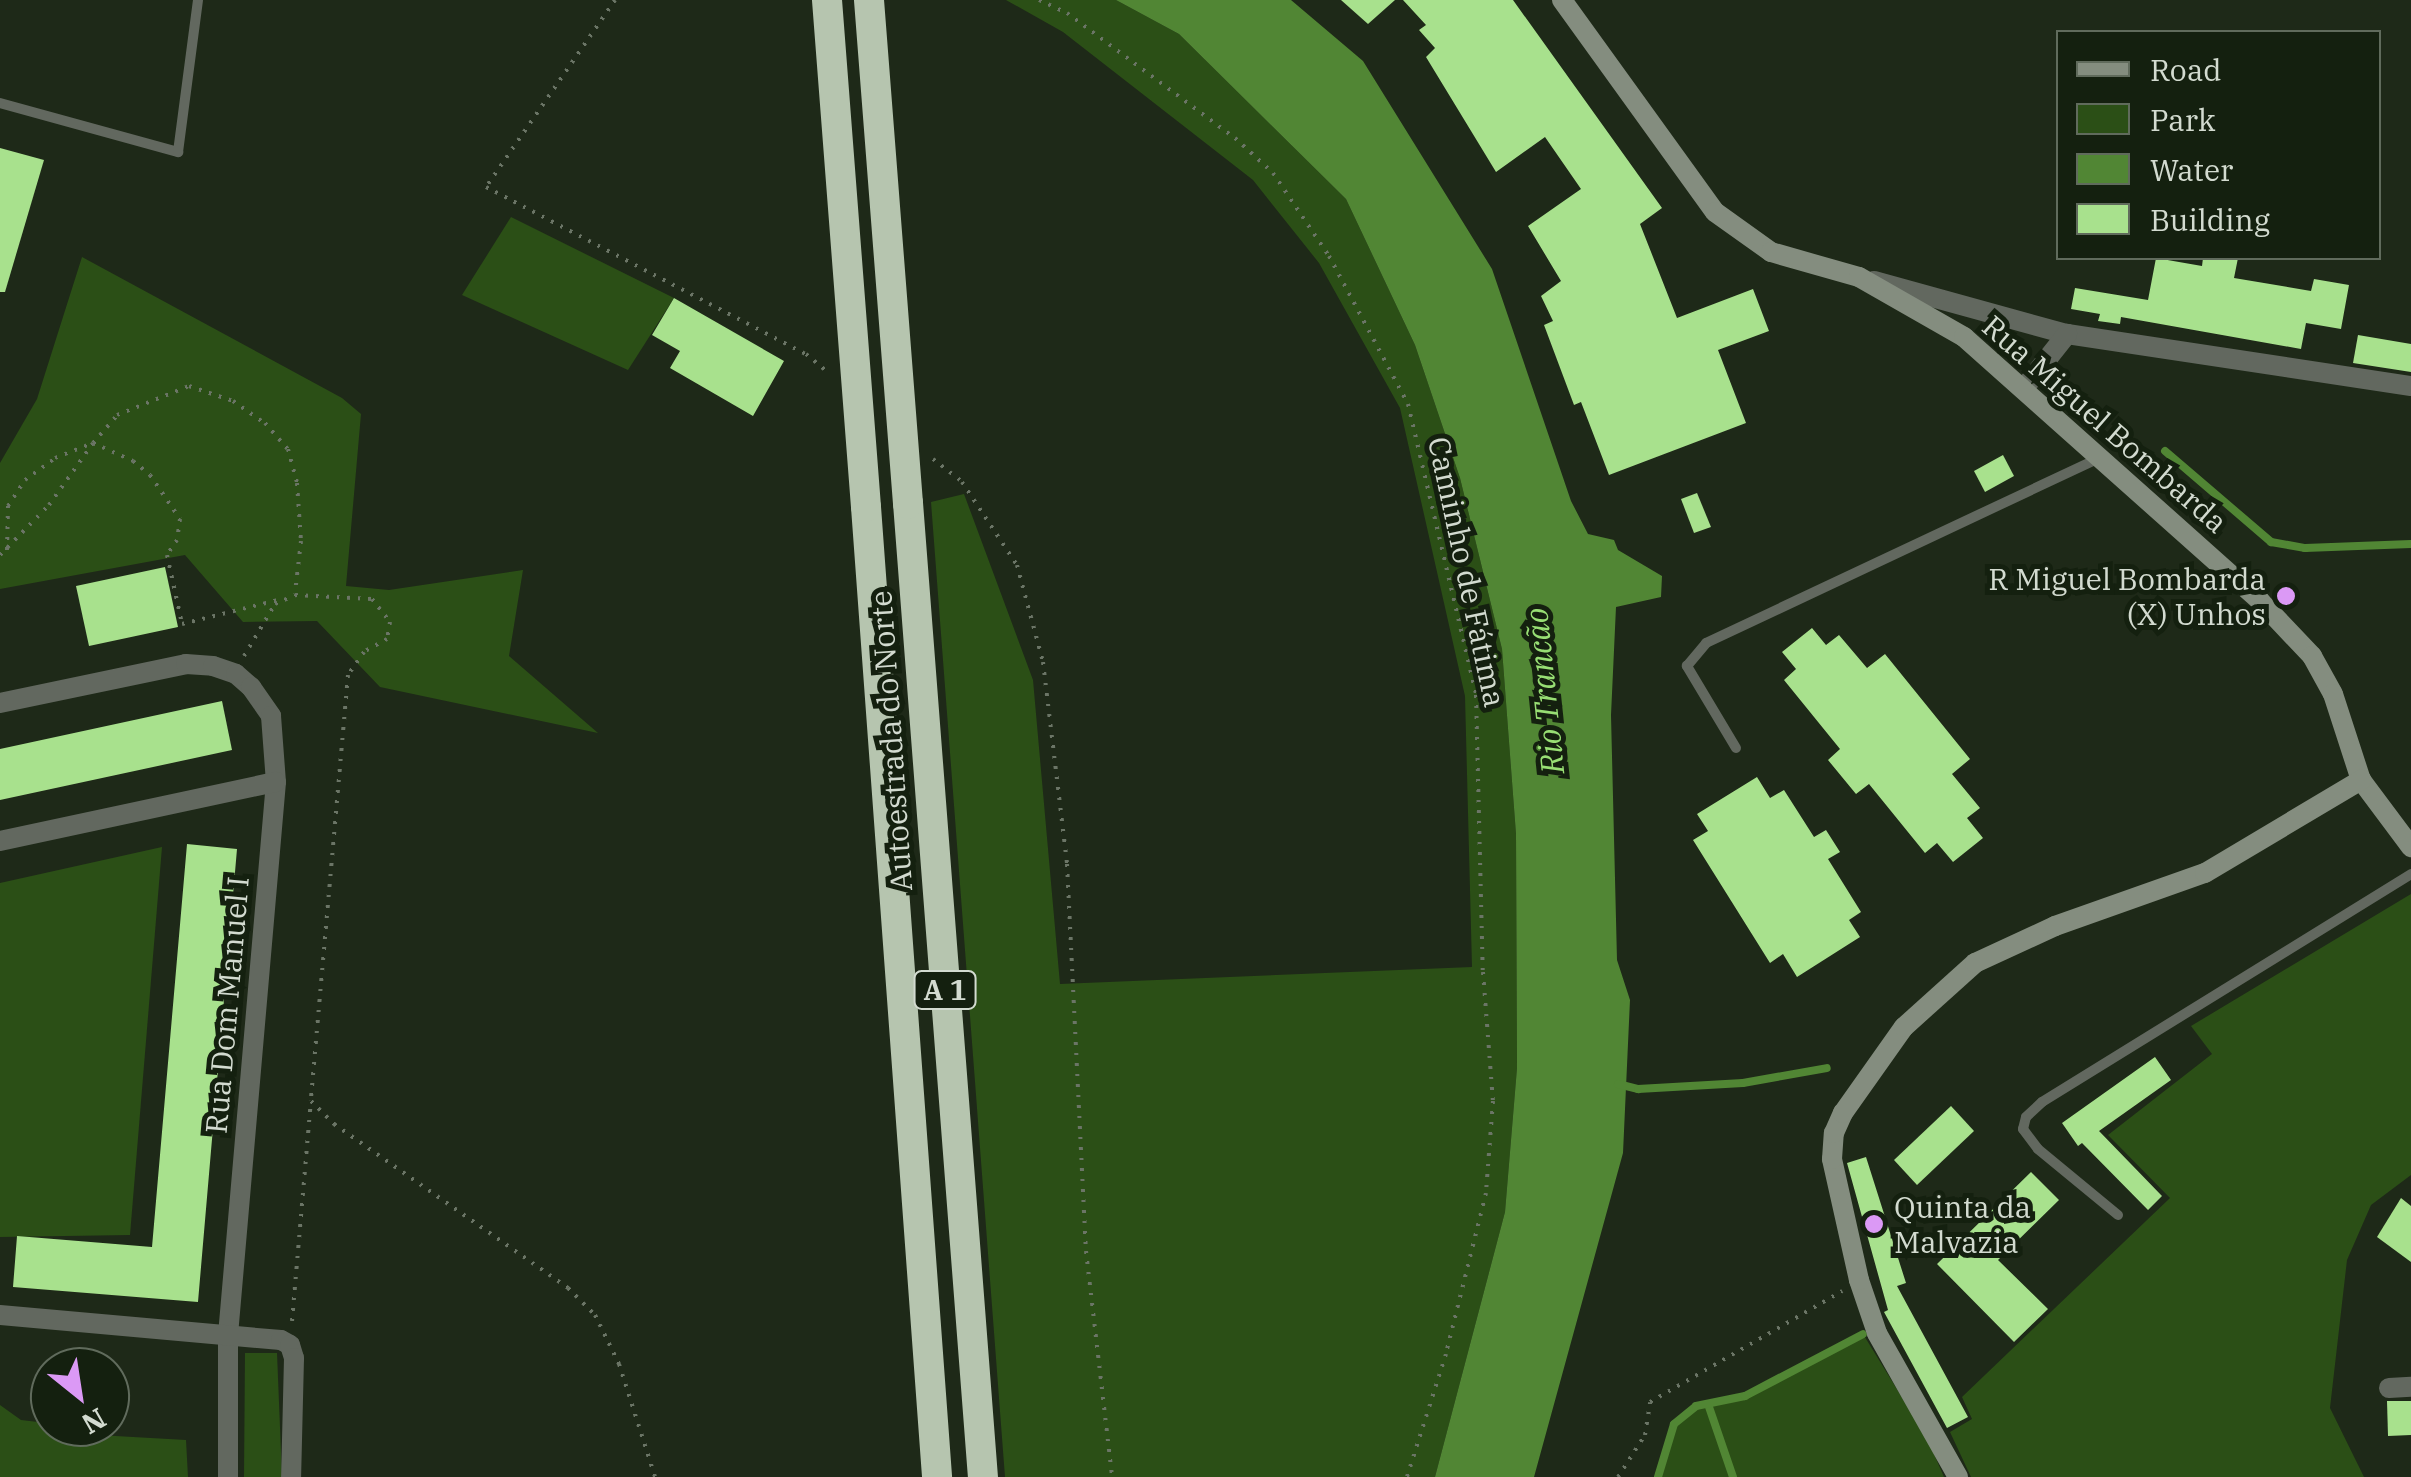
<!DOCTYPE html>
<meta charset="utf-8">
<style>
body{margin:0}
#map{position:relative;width:2411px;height:1477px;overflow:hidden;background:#1e2918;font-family:"IBM Plex Serif",serif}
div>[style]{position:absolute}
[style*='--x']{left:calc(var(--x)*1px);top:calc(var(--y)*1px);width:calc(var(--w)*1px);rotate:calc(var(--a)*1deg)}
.green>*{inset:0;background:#2b4f16}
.water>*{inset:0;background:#518634}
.stream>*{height:8px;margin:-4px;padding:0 4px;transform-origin:4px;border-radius:4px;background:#518634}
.building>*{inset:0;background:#a8e18d}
.path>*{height:4px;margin-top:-2px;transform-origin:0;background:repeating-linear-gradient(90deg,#6b7566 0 2.5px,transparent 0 10.5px)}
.lane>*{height:10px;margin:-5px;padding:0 5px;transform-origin:5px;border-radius:5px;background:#62685f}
.street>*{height:20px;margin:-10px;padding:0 10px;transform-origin:10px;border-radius:10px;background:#62685f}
.secondary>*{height:20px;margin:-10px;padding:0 10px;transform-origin:10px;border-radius:10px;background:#848d7f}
.highway>*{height:30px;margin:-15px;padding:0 15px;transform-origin:15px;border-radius:15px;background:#b6c5af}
.highway-bridge>*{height:30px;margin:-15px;padding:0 15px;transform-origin:15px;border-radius:15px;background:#b6c5af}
.dots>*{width:28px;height:28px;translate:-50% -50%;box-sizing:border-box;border:5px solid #14200f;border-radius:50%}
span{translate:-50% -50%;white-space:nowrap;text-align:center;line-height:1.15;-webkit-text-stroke:10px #14200f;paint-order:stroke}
.shield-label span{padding:2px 8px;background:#14200f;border:2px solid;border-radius:8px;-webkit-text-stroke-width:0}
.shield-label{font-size:28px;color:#d3dbd0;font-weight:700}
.street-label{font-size:30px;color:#d3dbd0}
.poi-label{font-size:30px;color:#d3dbd0}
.right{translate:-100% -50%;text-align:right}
.left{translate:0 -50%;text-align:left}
.water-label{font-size:32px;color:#98df74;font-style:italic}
.legend{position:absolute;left:2056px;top:30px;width:325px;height:230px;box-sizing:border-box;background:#14200f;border:2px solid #606b5c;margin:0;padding:12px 18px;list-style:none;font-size:30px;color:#d3dbd0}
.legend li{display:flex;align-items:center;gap:20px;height:50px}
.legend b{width:50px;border:2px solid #606b5c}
.north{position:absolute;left:30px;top:1347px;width:100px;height:100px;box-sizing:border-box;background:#14200f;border:2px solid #606b5c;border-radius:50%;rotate:150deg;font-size:28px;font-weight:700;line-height:40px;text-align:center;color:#d3dbd0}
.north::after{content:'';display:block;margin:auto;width:35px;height:45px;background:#db99f5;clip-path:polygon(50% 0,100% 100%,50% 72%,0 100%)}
</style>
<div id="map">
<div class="green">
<i style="clip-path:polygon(1006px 0,1116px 0,1179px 34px,1346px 199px,1415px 345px,1460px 478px,1502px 649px,1516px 834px,1517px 1068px,1505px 1212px,1435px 1477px,1005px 1477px,931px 502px,964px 494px,1033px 680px,1060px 984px,1472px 967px,1465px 696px,1400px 408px,1319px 263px,1253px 180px,1063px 32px)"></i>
<i style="clip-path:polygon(511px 217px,674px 298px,628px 370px,462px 295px)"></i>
<i style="clip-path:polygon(82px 257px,342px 398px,361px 414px,346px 586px,389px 590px,523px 570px,509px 656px,598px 733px,380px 687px,317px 621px,243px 622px,185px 555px,0 589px,0 463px,37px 399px)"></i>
<i style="clip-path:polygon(162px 847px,130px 1235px,0 1237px,0 883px)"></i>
<i style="clip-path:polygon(2411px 894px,2411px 1175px,2371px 1205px,2347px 1260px,2330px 1408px,2364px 1477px,1971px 1477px,1950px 1432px,1972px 1419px,1962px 1397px,2170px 1198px,2108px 1135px,2212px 1054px,2191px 1026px)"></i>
<i style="clip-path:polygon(1863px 1334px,1927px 1438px,1944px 1477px,1658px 1477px,1674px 1424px,1696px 1406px,1745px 1396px)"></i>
<i style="clip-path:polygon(245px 1353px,277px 1353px,282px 1477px,244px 1477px)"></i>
<i style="clip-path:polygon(0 1405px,21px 1420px,80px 1427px,80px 1434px,186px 1440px,188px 1477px,0 1477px)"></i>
</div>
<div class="water">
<i style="clip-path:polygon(1116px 0,1291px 0,1363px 61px,1492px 269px,1571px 501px,1588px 534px,1614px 540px,1618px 550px,1662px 576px,1661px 597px,1616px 607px,1611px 715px,1617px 960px,1630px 1000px,1623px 1153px,1534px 1477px,1435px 1477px,1505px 1212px,1517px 1068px,1516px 834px,1502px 649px,1460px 478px,1415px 345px,1346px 199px,1179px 34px)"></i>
</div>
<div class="stream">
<i style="--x:2165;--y:451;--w:140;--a:40.6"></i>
<i style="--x:2271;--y:542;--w:35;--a:10"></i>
<i style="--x:2305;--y:548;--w:106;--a:-2.2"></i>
<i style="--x:1618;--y:1084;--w:21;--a:14"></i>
<i style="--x:1638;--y:1089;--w:105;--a:-3.3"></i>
<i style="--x:1743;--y:1083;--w:85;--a:-10.1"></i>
<i style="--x:1708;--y:1404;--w:77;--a:71.1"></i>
<i style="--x:1658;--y:1477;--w:55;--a:-73.2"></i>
<i style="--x:1674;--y:1424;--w:28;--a:-39"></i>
<i style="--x:1696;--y:1406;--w:50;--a:-11.5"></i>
<i style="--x:1745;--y:1396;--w:133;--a:-27.7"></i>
</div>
<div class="building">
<i style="clip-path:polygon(1341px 0,1395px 0,1368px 24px)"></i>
<i style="clip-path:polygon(1403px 0,1513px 0,1662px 208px,1640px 224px,1677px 318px,1753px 289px,1769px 331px,1718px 350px,1746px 423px,1609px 475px,1581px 402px,1574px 405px,1544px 325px,1553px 321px,1541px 296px,1561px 281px,1528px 226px,1581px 189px,1545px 137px,1496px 172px,1426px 57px,1435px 48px,1419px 30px,1426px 25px)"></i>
<i style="clip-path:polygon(0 148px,44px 160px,5px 292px,0 292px)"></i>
<i style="clip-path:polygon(2156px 258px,2202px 266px,2203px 258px,2238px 258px,2234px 278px,2311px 291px,2314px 279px,2349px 285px,2341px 329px,2306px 323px,2301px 349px,2121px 317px,2120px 324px,2098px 321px,2100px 314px,2071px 309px,2075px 288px,2148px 300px)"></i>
<i style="clip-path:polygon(674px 298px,784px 361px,753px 416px,670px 368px,680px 351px,652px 335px)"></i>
<i style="clip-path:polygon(2358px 335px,2411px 344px,2411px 372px,2353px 363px)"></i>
<i style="clip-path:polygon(2003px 455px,2014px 476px,1985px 492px,1974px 471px)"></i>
<i style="clip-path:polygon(1697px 493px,1711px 527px,1694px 533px,1681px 499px)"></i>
<i style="clip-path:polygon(165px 567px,178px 627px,89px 646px,76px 586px)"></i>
<i style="clip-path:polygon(1812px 628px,1826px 645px,1839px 635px,1867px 668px,1885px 654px,1970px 759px,1952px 774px,1980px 808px,1967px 818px,1983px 838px,1953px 862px,1937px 843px,1925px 853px,1869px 784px,1856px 794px,1828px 760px,1840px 749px,1784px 680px,1796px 669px,1782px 652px)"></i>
<i style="clip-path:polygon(222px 701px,232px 750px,0 800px,0 749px)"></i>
<i style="clip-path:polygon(1757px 777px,1770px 798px,1784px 790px,1814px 837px,1826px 830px,1840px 852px,1828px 859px,1861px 912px,1849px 920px,1860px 937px,1797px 977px,1783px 954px,1770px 963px,1693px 840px,1708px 831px,1697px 814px)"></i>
<i style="clip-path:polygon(187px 844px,237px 849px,198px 1302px,13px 1287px,17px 1236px,152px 1247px)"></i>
<i style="clip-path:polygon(2155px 1057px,2171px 1080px,2099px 1131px,2162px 1196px,2148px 1210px,2082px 1143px,2078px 1146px,2062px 1123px)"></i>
<i style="clip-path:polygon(1951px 1106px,1974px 1131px,1917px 1185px,1894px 1160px)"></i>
<i style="clip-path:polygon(1866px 1157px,1906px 1283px,1897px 1286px,1968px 1417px,1947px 1428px,1884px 1312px,1888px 1310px,1847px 1163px)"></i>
<i style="clip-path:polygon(2031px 1172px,2059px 1200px,1998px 1260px,2048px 1309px,2014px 1342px,1937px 1264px)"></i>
<i style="clip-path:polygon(2401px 1198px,2411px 1206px,2411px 1262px,2377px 1237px)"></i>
<i style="clip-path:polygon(2387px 1401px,2411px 1401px,2411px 1435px,2388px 1436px)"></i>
</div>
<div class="path">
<i style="--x:615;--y:0;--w:227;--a:124.6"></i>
<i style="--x:486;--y:187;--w:361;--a:27.6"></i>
<i style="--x:806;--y:354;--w:30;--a:40"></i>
<i style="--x:1039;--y:0;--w:31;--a:25"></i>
<i style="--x:1067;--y:13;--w:209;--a:36.7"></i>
<i style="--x:1235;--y:138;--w:52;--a:42.6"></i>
<i style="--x:1273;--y:173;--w:100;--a:56"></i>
<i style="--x:1329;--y:256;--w:168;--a:61.9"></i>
<i style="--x:1408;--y:404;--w:299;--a:76.8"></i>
<i style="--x:1476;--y:695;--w:277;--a:88.6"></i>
<i style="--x:1483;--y:972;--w:129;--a:85.6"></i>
<i style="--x:1493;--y:1101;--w:92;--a:94.4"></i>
<i style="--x:1486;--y:1193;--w:166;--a:104"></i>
<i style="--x:1446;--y:1354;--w:129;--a:107.6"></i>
<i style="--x:933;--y:459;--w:37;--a:38"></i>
<i style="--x:962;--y:482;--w:100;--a:56.5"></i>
<i style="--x:1017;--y:565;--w:100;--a:75"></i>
<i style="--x:1043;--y:662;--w:203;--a:83.2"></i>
<i style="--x:1067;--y:864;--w:387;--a:87.2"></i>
<i style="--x:1086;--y:1251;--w:227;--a:83.4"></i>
<i style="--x:7;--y:550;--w:44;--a:-88.7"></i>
<i style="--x:8;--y:506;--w:31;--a:-57"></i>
<i style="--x:25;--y:480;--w:37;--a:-36"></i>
<i style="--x:55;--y:458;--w:41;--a:-21.5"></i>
<i style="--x:93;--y:443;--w:37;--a:-49"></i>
<i style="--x:117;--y:415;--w:78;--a:-21.9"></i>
<i style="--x:189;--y:386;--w:46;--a:18.8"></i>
<i style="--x:233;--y:401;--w:39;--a:35"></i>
<i style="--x:265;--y:423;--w:35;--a:49"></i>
<i style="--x:288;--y:449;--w:35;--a:75"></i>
<i style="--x:297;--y:483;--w:58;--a:86.1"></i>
<i style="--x:301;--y:541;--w:52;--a:96.6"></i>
<i style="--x:0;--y:555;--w:70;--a:-45.6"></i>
<i style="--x:49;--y:505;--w:76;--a:-54.6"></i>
<i style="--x:93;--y:443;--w:44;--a:24.2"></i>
<i style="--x:133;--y:461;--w:22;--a:39"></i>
<i style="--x:150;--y:475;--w:53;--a:55.7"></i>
<i style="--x:180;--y:519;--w:21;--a:98"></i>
<i style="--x:177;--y:540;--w:18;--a:124"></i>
<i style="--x:167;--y:555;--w:71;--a:77.7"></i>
<i style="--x:182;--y:624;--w:99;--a:-14"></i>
<i style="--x:244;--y:656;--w:61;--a:-59.2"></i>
<i style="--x:275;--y:604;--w:22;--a:-24"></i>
<i style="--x:295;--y:595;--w:77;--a:3"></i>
<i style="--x:372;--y:599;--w:29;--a:52"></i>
<i style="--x:390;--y:622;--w:17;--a:100"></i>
<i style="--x:387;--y:639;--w:26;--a:151"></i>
<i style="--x:364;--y:652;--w:28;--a:125"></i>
<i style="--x:348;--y:675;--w:428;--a:95"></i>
<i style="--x:311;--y:1101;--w:33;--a:45"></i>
<i style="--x:334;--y:1124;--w:286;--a:35"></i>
<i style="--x:568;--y:1288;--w:38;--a:45"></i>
<i style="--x:595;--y:1315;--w:55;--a:63.9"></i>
<i style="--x:619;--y:1364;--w:119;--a:72.3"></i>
<i style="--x:292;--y:1321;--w:221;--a:-85.1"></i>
<i style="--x:1618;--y:1477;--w:50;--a:-57.3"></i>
<i style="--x:1645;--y:1435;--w:33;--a:-81"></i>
<i style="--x:1650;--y:1402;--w:222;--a:-30"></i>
</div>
<div class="lane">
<i style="--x:0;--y:103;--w:185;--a:15.4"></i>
<i style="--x:178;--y:152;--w:153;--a:-82.5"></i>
<i style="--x:1736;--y:748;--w:96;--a:-120.9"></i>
<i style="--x:1687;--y:666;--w:30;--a:-50"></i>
<i style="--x:1706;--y:643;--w:437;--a:-25.2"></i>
<i style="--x:2118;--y:1215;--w:104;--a:-140.5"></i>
<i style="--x:2038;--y:1149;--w:25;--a:-127"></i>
<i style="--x:2023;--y:1129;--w:12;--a:-76"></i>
<i style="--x:2026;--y:1117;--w:22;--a:-43"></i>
<i style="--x:2042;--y:1102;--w:434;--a:-31.7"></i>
</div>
<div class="street">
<i style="--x:1874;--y:281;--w:200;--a:15.4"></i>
<i style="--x:2067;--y:334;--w:348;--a:8.6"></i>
<i style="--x:2025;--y:387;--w:68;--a:-51.6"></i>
<i style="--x:0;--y:703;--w:190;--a:-11.8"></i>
<i style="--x:186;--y:664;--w:27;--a:4"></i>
<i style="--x:213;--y:666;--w:24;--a:19"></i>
<i style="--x:236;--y:674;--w:20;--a:41"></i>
<i style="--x:251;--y:687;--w:35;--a:55"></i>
<i style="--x:271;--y:716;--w:66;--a:85.7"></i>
<i style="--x:276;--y:782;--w:555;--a:94.96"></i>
<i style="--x:228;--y:1335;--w:142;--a:90"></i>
<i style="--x:0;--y:841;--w:282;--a:-12.1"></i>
<i style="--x:0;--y:1315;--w:282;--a:5.1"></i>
<i style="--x:281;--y:1340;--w:10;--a:29"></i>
<i style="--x:290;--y:1345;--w:14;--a:73"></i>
<i style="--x:294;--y:1358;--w:119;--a:91.4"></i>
<i style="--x:2389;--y:1388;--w:22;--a:-3"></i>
</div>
<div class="secondary">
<i style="--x:1562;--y:0;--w:261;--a:54.2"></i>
<i style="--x:1715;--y:212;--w:69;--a:35.5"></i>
<i style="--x:1771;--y:252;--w:91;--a:15.9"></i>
<i style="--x:1859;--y:277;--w:121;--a:29.7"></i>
<i style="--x:1964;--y:337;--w:397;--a:41.7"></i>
<i style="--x:2260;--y:601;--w:76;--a:46.6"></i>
<i style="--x:2312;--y:656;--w:43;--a:61.1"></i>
<i style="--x:2333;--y:694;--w:90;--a:72"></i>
<i style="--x:2361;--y:780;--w:84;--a:53.3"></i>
<i style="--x:1958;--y:1477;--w:165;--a:-119.4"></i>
<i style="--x:1877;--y:1333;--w:56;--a:-108.8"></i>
<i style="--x:1859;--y:1280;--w:124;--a:-102.6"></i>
<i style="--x:1832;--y:1159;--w:26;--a:-86"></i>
<i style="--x:1834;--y:1133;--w:22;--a:-66"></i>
<i style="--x:1843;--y:1113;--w:105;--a:-54.7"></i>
<i style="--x:1904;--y:1027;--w:96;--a:-42"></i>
<i style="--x:1975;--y:963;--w:88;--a:-24.8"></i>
<i style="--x:2055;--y:926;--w:159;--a:-19.5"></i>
<i style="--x:2205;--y:873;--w:182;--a:-30.8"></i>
</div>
<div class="highway">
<i style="--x:908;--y:503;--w:977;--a:85.6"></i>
<i style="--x:866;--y:507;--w:973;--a:85.81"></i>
</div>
<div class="highway-bridge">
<i style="--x:827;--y:0;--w:508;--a:85.6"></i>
<i style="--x:869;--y:0;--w:505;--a:85.57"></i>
</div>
<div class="dots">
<i style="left:2286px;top:596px;background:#db99f5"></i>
<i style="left:1874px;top:1224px;background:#db99f5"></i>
</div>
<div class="shield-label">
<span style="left:945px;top:990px">A 1</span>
</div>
<div class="street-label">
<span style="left:2105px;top:424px;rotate:41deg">Rua Miguel Bombarda</span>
<span style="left:1467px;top:572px;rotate:78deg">Caminho de Fátima</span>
<span style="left:891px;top:741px;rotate:-94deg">Autoestrada do Norte</span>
<span style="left:227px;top:1005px;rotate:-85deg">Rua Dom Manuel I</span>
</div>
<div class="poi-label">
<span class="right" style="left:2266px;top:596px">R Miguel Bombarda<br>(X) Unhos</span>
<span class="left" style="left:1894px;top:1224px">Quinta da<br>Malvazia</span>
</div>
<div class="water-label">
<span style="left:1544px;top:691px;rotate:-96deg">Rio Trancão</span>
</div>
<ul class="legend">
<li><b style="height:12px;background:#848d7f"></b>Road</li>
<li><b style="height:28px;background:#2b4f16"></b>Park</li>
<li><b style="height:28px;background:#518634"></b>Water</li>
<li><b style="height:28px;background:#a8e18d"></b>Building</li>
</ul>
<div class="north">N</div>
</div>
